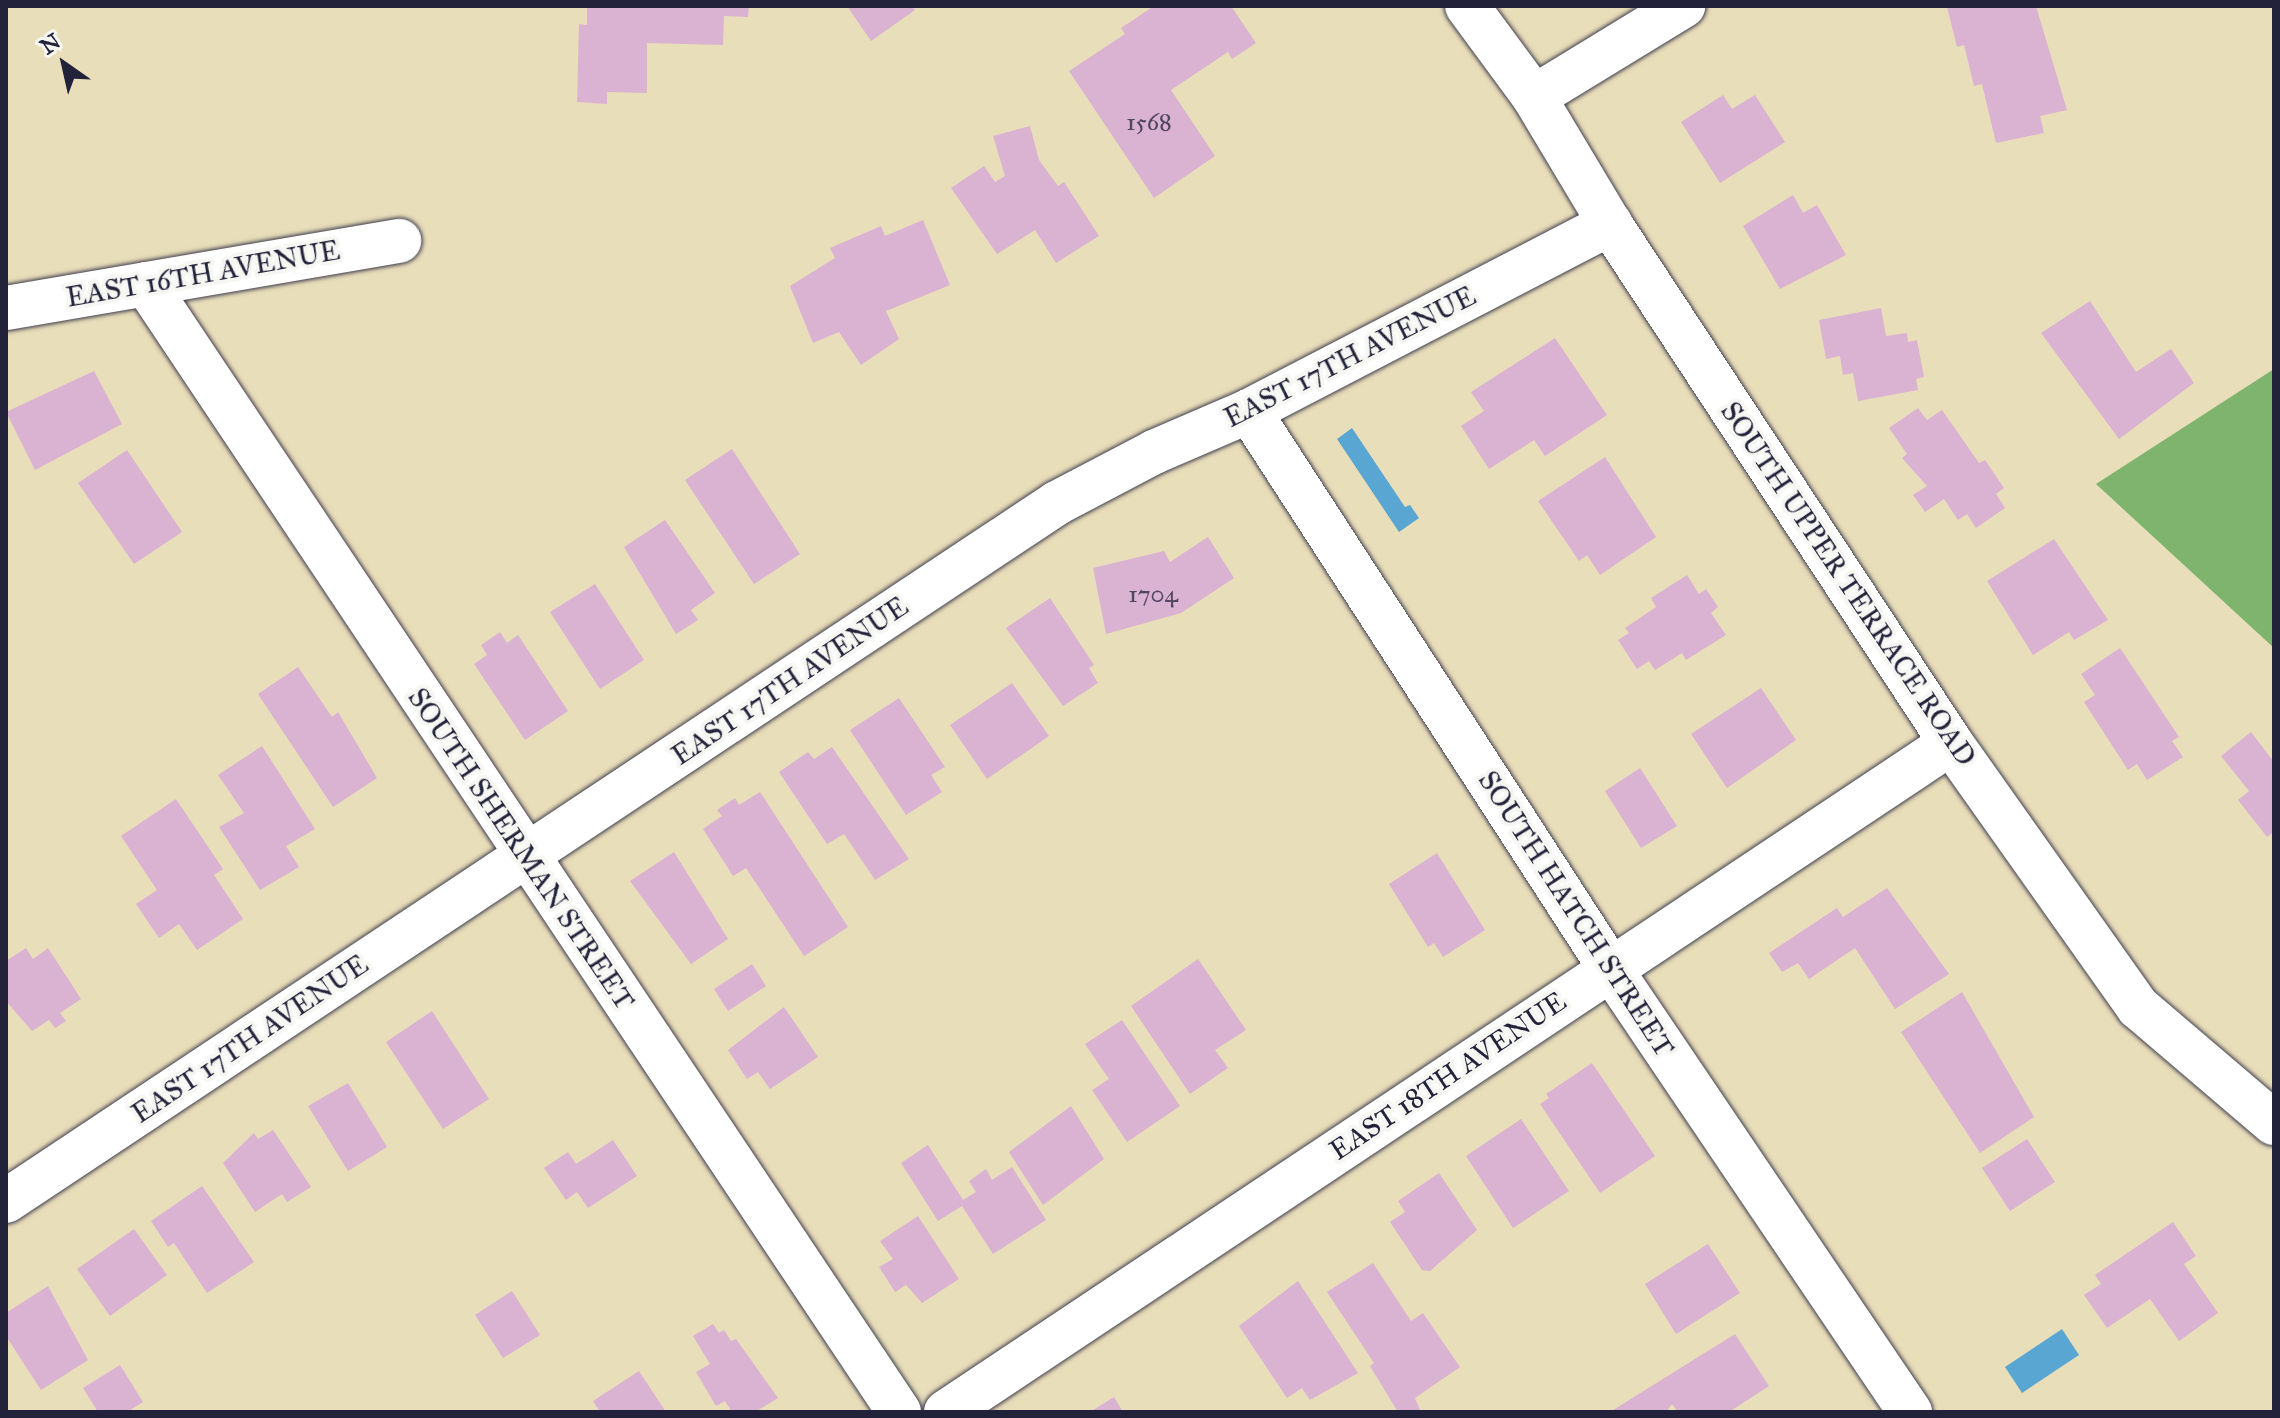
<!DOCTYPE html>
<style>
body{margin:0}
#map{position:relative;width:2280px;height:1418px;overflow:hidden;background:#e9deba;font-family:"IM FELL Great Primer",serif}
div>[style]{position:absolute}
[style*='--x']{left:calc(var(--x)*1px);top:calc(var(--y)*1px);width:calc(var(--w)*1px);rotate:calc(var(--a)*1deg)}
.forest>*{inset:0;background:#7fb46f}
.water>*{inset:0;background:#5aa6d3}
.building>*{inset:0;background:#dab2d2}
.roads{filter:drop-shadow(0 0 2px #403e4e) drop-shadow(0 0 2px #403e4e)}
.minor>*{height:44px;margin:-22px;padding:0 22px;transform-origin:22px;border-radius:22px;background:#fff}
span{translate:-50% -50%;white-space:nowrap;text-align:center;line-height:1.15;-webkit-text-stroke:8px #f6f6f2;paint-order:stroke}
.number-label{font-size:24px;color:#504661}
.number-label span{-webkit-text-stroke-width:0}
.street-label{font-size:28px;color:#22223b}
.frame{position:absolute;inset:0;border:8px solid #22223b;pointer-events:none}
.north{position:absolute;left:24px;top:24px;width:80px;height:80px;-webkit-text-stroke:6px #f6f6f2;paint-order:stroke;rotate:326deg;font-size:22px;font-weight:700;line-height:32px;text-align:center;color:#22223b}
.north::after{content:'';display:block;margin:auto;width:28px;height:36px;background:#22223b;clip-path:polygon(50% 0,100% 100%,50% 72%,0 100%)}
</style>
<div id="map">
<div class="forest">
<i style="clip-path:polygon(2274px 369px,2274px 648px,2096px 484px)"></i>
</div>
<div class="water">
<i style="clip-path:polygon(1352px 428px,1405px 507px,1410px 505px,1419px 518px,1399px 532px,1337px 439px)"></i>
<i style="clip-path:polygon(2062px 1329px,2079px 1355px,2022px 1393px,2005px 1367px)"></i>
</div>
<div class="building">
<i style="clip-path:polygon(587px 6px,749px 6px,748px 17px,724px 16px,723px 45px,647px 43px,647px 93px,607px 92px,607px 104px,577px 102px,579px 24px,587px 25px)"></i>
<i style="clip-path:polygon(847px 6px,912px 6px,915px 10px,871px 41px)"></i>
<i style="clip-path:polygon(1154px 6px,1231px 6px,1256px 43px,1232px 59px,1228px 52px,1171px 90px,1215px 156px,1154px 198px,1069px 71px,1125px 34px,1121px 28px)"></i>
<i style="clip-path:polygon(2036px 6px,2067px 110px,2040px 116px,2044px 133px,1996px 143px,1982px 84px,1974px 86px,1964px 45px,1957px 47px,1947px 7px)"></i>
<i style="clip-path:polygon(1723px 95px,1732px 109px,1755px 95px,1785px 142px,1720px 183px,1681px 122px)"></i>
<i style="clip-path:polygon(1030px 126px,1039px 160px,1058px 186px,1064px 182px,1099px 236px,1056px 263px,1035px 230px,997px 254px,951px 188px,984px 166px,995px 182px,1005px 176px,993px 136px)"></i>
<i style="clip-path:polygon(1793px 195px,1803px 213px,1817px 205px,1846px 255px,1780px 289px,1743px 226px)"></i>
<i style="clip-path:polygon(923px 220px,950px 285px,886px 311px,899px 339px,861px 365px,839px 332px,813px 343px,790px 286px,835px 258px,830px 248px,881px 226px,885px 236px)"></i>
<i style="clip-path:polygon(2090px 301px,2136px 372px,2171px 349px,2194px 383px,2119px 439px,2041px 333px)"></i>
<i style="clip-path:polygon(1881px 308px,1886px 336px,1907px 333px,1908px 342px,1917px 340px,1924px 377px,1916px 379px,1918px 390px,1858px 401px,1853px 373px,1843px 375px,1840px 356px,1826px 359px,1819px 320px)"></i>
<i style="clip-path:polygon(1555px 338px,1607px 415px,1545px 456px,1534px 440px,1489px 469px,1461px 426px,1484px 411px,1471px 392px)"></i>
<i style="clip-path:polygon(94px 371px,122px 424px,35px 470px,6px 412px)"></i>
<i style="clip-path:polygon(1918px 408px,1927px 420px,1942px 410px,1979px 463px,1985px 460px,2004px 488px,1996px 494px,2005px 508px,1976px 528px,1967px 514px,1958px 520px,1944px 499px,1925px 512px,1913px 495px,1927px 486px,1902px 458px,1907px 454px,1889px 428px)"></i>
<i style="clip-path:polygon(732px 449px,800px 554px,754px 584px,685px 480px)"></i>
<i style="clip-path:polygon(127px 450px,182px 532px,134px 564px,78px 483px)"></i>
<i style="clip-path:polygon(1605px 457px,1656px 537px,1600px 575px,1587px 555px,1579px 561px,1538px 501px)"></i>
<i style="clip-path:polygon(665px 520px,715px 593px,691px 610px,698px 620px,676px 634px,624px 547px)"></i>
<i style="clip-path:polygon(1208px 537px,1234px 578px,1181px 613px,1106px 634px,1093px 568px,1164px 551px,1170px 562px)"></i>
<i style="clip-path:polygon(2054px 539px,2108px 620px,2074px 640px,2069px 632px,2033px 655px,1987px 581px)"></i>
<i style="clip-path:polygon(1687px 575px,1699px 594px,1706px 589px,1718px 607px,1711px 613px,1726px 635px,1686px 660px,1682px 653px,1655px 670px,1649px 661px,1637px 669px,1618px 640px,1629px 633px,1625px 628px,1656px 607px,1651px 598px)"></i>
<i style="clip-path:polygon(595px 584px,644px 660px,600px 689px,550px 612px)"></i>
<i style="clip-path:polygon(1050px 598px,1094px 665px,1089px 668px,1098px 683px,1063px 706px,1006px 628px)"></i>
<i style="clip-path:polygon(500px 632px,507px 643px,518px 635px,568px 711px,525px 740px,474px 664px,487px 655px,481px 645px)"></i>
<i style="clip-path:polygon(2120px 648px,2179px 737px,2172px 741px,2183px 757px,2147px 780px,2137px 764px,2128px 770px,2084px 702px,2095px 695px,2081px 674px)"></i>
<i style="clip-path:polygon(298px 667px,332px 717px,338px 712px,377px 778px,333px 807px,258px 694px)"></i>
<i style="clip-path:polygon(1012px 683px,1049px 736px,987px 779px,950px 725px)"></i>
<i style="clip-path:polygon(1761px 688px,1796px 740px,1727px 788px,1691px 734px)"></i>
<i style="clip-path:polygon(899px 698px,945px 767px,931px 775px,942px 792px,906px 815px,850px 730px)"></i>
<i style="clip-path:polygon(2251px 732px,2274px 762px,2274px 832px,2267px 837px,2238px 800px,2249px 791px,2221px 756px)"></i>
<i style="clip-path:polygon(262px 746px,315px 829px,286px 846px,299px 867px,260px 890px,219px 827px,244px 813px,218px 775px)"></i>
<i style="clip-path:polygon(832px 747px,909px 859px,875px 880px,844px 834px,827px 844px,779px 772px,808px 752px,814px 759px)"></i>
<i style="clip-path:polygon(1640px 768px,1677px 826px,1641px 848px,1605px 791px)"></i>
<i style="clip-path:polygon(760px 792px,848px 927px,804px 956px,746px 868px,733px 876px,703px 829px,722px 816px,717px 810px,735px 798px,739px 805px)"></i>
<i style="clip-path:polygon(176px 799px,223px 869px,214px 875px,243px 919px,197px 950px,179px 924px,159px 938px,136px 904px,157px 890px,121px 836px)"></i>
<i style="clip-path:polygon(674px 852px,728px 939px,691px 964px,630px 881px)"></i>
<i style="clip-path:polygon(1437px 853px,1485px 930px,1443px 957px,1434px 943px,1428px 947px,1389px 884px)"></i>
<i style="clip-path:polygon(1887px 888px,1949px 974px,1895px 1009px,1855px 948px,1809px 979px,1798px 963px,1782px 972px,1769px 953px,1837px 908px,1843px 917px)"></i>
<i style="clip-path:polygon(26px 948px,33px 959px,48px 948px,81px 999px,60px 1013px,66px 1021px,55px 1028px,49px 1020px,32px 1031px,6px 1001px,6px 961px)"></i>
<i style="clip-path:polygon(1198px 959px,1246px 1030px,1215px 1050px,1228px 1068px,1190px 1094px,1131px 1006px)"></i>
<i style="clip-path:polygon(752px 964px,766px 986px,728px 1011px,714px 989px)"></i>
<i style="clip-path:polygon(1962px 992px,2034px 1117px,1980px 1153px,1901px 1032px)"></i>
<i style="clip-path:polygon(784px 1007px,818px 1057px,770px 1089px,758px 1072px,747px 1079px,728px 1050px)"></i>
<i style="clip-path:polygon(432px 1011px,489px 1099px,443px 1129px,386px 1042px)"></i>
<i style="clip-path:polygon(1122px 1020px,1180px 1106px,1127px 1142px,1092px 1090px,1109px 1079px,1085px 1044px)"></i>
<i style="clip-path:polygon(1592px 1063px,1655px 1156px,1600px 1193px,1540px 1104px,1549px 1098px,1546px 1094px)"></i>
<i style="clip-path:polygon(348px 1083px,387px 1147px,348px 1171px,308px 1106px)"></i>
<i style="clip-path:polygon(1071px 1106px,1104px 1159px,1043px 1205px,1009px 1152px)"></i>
<i style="clip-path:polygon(1521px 1119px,1569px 1191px,1513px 1228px,1466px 1156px)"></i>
<i style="clip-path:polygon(273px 1130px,311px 1187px,287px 1202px,282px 1194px,255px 1212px,223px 1163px,254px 1133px,258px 1139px)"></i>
<i style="clip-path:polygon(2027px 1139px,2055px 1182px,2010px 1211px,1982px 1168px)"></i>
<i style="clip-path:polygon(613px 1140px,637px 1176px,588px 1208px,577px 1192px,566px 1200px,544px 1168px,568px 1152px,576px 1164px)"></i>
<i style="clip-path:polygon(928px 1145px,963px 1200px,976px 1192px,969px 1181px,986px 1169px,992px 1180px,1012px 1167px,1046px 1220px,993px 1254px,962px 1206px,938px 1221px,901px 1163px)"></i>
<i style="clip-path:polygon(1439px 1173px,1477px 1230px,1430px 1271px,1422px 1270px,1390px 1222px,1405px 1212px,1398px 1201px)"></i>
<i style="clip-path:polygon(202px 1186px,254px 1262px,207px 1293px,174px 1243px,168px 1247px,151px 1221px)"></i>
<i style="clip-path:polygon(918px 1216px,959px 1279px,922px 1303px,906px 1285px,895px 1292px,879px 1267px,893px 1259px,880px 1241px)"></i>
<i style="clip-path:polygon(2173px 1222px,2196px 1256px,2184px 1264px,2218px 1313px,2179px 1341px,2150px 1299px,2107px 1328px,2084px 1295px,2101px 1284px,2095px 1275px)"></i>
<i style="clip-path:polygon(134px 1229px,167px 1275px,110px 1316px,77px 1269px)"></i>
<i style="clip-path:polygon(1708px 1244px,1740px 1293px,1676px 1334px,1645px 1284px)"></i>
<i style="clip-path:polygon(1373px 1263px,1411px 1321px,1423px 1313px,1460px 1367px,1415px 1398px,1421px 1412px,1398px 1412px,1370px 1366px,1374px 1363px,1327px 1292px)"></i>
<i style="clip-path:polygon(1298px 1281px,1358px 1373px,1310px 1400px,1302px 1388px,1287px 1398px,1239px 1326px)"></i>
<i style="clip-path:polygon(48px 1286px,88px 1360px,41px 1390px,6px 1336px,6px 1313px)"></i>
<i style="clip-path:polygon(512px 1291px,540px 1335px,503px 1358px,475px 1315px)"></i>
<i style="clip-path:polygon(713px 1324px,719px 1333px,724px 1330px,731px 1341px,736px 1339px,778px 1398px,755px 1412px,732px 1412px,725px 1401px,716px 1406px,696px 1372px,710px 1364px,693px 1336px)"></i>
<i style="clip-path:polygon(1735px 1334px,1769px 1386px,1729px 1412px,1678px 1412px,1672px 1404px,1666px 1412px,1610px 1412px)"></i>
<i style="clip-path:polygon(120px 1365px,143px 1402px,127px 1412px,98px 1412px,83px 1388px)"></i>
<i style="clip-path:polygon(639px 1371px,666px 1412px,600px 1412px,593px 1401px)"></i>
<i style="clip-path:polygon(1114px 1397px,1123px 1412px,1090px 1412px)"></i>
</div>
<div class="roads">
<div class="minor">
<i style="--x:1467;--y:6;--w:113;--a:53.6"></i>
<i style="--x:1534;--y:97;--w:148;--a:59.1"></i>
<i style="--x:1610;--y:224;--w:621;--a:56.69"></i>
<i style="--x:1951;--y:743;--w:324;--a:54.7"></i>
<i style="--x:2138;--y:1007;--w:179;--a:40.5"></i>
<i style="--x:1534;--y:97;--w:175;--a:-31.4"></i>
<i style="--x:146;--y:284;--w:1356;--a:56.27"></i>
<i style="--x:6;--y:308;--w:399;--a:-9.7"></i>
<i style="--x:1249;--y:411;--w:664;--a:57.05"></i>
<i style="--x:1610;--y:968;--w:536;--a:55.95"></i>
<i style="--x:6;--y:1201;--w:1262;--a:-33.59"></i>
<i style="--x:1057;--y:503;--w:110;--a:-27.7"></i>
<i style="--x:1154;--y:452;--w:103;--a:-23.3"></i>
<i style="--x:1249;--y:411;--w:407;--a:-27.4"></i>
<i style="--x:946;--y:1412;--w:1207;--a:-33.65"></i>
</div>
</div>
<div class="number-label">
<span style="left:1149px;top:123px">1568</span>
<span style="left:1153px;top:595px">1704</span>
</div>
<div class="street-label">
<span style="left:203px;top:274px;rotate:-10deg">EAST 16TH AVENUE</span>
<span style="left:1350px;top:357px;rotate:-27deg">EAST 17TH AVENUE</span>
<span style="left:1848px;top:584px;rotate:56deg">SOUTH UPPER TERRACE ROAD</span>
<span style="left:790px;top:681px;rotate:-34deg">EAST 17TH AVENUE</span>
<span style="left:521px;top:849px;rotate:56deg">SOUTH SHERMAN STREET</span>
<span style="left:1576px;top:914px;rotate:57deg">SOUTH HATCH STREET</span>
<span style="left:250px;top:1039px;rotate:-34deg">EAST 17TH AVENUE</span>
<span style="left:1448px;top:1076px;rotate:-34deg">EAST 18TH AVENUE</span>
</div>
<div class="frame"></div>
<div class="north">N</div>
</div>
